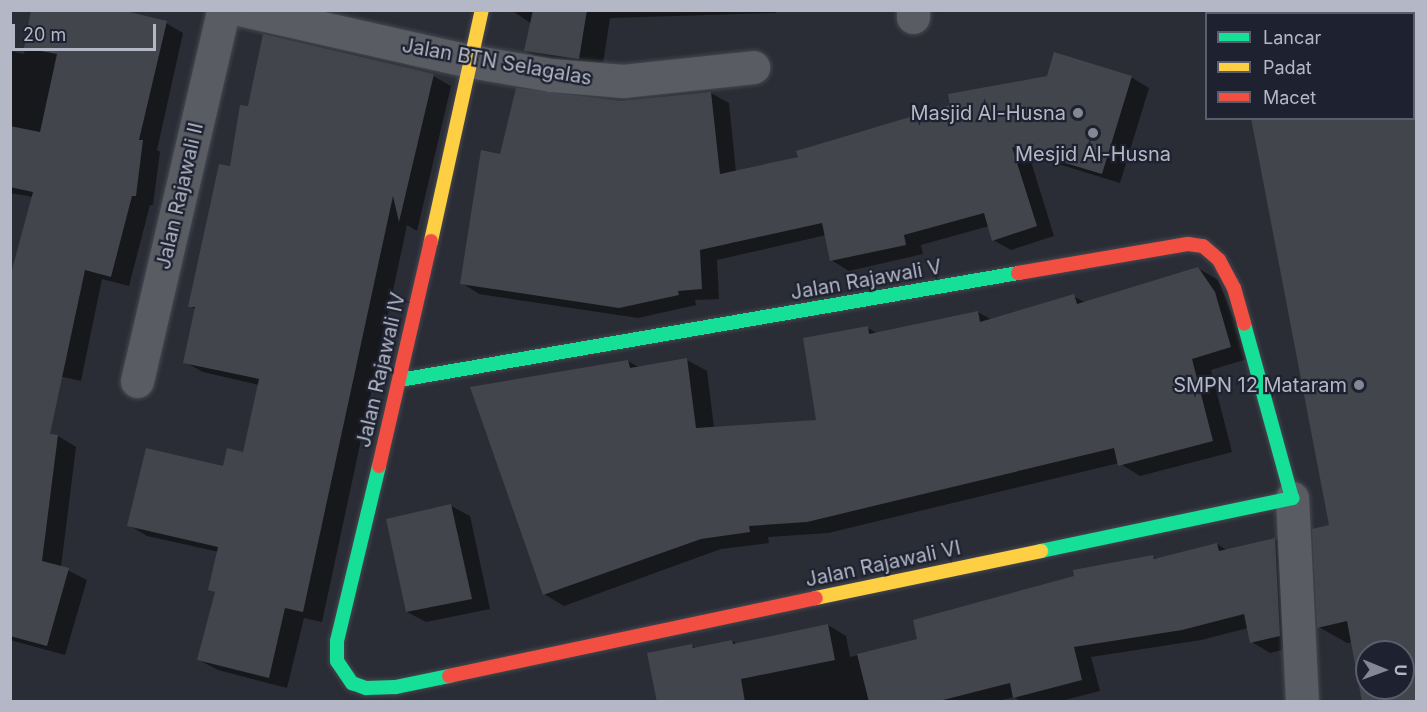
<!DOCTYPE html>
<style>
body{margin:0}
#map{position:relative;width:1427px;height:712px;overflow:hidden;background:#2a2d36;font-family:Inter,sans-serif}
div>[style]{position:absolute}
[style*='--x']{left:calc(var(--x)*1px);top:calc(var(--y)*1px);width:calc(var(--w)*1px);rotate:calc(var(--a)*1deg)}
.shadow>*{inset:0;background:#0007}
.building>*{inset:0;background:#43454d}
.roads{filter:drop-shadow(0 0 2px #46484f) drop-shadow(0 0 2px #46484f)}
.street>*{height:33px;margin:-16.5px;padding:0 16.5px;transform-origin:16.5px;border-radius:16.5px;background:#5a5c64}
.fast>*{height:14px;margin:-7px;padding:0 7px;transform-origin:7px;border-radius:7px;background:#16e098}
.slow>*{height:14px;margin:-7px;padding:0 7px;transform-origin:7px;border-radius:7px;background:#ffcf43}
.jam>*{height:14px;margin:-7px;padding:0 7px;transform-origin:7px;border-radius:7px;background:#f24e42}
.dots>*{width:16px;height:16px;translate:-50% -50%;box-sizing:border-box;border:3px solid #1e2230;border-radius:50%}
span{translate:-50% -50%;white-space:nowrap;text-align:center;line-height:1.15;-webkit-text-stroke:4.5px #1e2230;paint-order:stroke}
.street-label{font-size:20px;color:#b4b8c6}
.poi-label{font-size:20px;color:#b4b8c6}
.right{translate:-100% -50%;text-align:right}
.frame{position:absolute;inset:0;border:12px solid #b4b8c6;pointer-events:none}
.legend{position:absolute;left:1205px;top:12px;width:210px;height:108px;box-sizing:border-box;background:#1e2230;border:2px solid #5a5e6c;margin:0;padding:8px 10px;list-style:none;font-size:18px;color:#b4b8c6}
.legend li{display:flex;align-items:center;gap:12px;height:30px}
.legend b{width:30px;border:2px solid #5a5e6c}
.north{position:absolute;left:1355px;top:640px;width:60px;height:60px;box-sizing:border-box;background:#1e2230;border:2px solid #5a5e6c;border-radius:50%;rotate:91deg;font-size:16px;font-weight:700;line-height:24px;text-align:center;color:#b4b8c6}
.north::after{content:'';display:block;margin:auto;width:21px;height:27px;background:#848794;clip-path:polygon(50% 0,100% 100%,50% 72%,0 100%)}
.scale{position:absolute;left:12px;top:24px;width:144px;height:27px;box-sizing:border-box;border:3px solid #b4b8c6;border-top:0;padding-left:8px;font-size:18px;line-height:21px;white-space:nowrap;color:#b4b8c6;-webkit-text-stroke:4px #1e2230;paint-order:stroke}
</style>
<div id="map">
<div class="shadow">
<i style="clip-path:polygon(32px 10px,166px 23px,183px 33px,157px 150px,160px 152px,153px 205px,150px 205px,129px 286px,102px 279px,81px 381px,14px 366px,33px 197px,10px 193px,10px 51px,24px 54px)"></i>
<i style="clip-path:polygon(511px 10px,776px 10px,776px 13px,610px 18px,602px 70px,548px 63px,526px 51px,532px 24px)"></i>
<i style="clip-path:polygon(evenodd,1414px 40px,1416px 40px,1416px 702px,1364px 702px,1353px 642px,1347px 643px,1319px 627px,1330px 526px,1414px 118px,1414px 40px,1367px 652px,1403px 652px,1403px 688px,1367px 688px,1367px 652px)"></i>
<i style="clip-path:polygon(433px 76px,451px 86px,417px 231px,407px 225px,322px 622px,304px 618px,287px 688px,218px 670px,199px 660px,216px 593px,210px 589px,219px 552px,147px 536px,129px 525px,244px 454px,259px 385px,203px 372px,185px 362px,196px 309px,190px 306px,250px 108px)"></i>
<i style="clip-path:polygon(1131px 77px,1149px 88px,1120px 183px,1029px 155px,1054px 236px,1011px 250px,993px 240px,989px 226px,921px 245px,923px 254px,849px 271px,831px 260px,826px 235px,717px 260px,719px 299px,695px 300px,696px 305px,638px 318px,479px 294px,462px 283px,502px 156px,621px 102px,711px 93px,729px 103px,736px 172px)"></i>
<i style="clip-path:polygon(1198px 268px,1218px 280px,1250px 358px,1211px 370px,1232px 452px,1140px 476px,1119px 463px,828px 533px,768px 537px,769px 543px,721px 549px,564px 606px,544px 594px,628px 361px,640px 368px,687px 360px,707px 371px,714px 428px,818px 421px,868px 328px,878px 334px,978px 312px,992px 320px,1073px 296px,1086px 303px)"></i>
<i style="clip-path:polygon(10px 430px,58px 436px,76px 447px,61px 567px,87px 580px,65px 655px,10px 640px)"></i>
<i style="clip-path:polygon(451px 506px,470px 516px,490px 609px,426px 622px,407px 612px)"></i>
<i style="clip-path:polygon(1275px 539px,1293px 550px,1298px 646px,1270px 653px,1252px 642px,1248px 628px,1201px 640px,1091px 657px,1100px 691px,1057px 702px,1022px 702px,1014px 697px,994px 702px,659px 702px,691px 645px,697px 649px,732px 641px,737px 644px,828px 625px,846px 636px,850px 657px,919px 640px,1153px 557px,1157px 559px,1217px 544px,1228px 551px)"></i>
</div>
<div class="building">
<i style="clip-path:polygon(31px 10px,121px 10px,167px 21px,139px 140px,143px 140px,136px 196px,132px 196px,111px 277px,85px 270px,50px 434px,58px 435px,42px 561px,69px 568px,47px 646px,10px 636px,10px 277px,33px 192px,10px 187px,10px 126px,40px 132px,57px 54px,24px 48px)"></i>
<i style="clip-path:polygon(533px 10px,587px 10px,579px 59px,524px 51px)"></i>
<i style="clip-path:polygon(263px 34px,434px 74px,399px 222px,393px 196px,303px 612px,285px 608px,269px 678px,197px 660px,215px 592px,208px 590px,218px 547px,127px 526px,146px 448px,223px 466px,227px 448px,243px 452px,259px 379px,183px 363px,195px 307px,188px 307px,219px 164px,230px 166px,240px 105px,248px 106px)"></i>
<i style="clip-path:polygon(1054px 52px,1132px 76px,1102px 174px,1012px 147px,1037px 226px,992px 241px,984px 213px,904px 235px,906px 245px,830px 261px,822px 223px,700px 250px,702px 289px,678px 291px,679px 295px,619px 308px,460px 284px,481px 150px,500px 154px,516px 88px,621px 101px,711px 92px,720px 174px,798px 157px,796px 151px,950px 105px,948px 94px,1047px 76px)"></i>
<i style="clip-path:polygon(evenodd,1251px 118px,1416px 118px,1416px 702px,1362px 702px,1347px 621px,1317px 628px,1312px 529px,1329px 525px,1251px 118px,1367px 652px,1403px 652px,1403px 688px,1367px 688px,1367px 652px)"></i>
<i style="clip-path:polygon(1198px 267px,1215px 292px,1231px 347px,1192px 359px,1213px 441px,1118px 466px,1114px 448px,807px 522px,749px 526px,750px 532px,701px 539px,543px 595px,470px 387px,628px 360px,630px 368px,687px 358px,696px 428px,816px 420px,803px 338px,868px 326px,869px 334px,978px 311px,980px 322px,1074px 294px,1077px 304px)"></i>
<i style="clip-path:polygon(451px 504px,472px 599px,406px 612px,386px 519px)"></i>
<i style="clip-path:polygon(1275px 538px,1280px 636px,1250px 643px,1244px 614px,1182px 630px,1074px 647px,1082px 680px,1013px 698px,1010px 683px,935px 702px,869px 702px,857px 654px,917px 639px,913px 620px,1074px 576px,1073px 570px,1153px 555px,1154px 559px,1217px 543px,1219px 551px)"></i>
<i style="clip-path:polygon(828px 624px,835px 660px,741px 679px,745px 702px,657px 702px,647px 653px,692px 644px,693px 648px,732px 640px,733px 644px)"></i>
</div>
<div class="roads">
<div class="street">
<i style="--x:243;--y:10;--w:233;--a:12.7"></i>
<i style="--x:470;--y:61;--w:82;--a:9.8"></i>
<i style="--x:551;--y:75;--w:72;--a:4.8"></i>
<i style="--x:623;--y:81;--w:131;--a:-6.1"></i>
<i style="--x:913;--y:17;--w:7;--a:-90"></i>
<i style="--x:137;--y:381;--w:381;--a:-76.9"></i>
<i style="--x:1292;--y:498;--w:204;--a:87.2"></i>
</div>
<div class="fast">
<i style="--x:400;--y:380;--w:627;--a:-9.82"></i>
<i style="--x:379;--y:466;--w:180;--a:103.5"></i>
<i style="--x:337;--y:641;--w:20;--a:90"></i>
<i style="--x:337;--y:661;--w:27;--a:56"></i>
<i style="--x:352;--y:683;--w:15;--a:20"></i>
<i style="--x:366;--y:688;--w:30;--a:-2"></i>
<i style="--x:396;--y:687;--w:54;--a:-11.7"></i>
<i style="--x:1041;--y:551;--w:257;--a:-11.9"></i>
<i style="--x:1292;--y:498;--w:180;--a:-105.4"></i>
</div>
<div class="slow">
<i style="--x:431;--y:241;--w:237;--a:-77.6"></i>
<i style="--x:816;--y:598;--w:230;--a:-11.8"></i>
</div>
<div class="jam">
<i style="--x:1018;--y:273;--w:172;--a:-9.7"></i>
<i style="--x:1188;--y:244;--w:15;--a:8"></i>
<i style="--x:1203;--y:246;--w:21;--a:41"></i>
<i style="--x:1219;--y:260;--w:32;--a:62"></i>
<i style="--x:1234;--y:288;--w:37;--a:74"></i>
<i style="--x:379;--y:466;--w:231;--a:-77"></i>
<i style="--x:449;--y:676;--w:375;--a:-12"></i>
</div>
</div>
<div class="dots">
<i style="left:1078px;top:113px;background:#848794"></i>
<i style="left:1093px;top:133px;background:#848794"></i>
<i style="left:1359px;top:385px;background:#848794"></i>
</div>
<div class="street-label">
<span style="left:497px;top:62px;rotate:10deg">Jalan BTN Selagalas</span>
<span style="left:180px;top:196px;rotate:-77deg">Jalan Rajawali II</span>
<span style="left:866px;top:280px;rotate:-10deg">Jalan Rajawali V</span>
<span style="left:381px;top:370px;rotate:-77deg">Jalan Rajawali IV</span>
<span style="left:883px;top:564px;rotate:-12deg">Jalan Rajawali VI</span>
</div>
<div class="poi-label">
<span class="right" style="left:1066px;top:113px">Masjid Al-Husna</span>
<span style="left:1093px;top:154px">Mesjid Al-Husna</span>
<span class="right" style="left:1347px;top:385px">SMPN 12 Mataram</span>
</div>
<div class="frame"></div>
<ul class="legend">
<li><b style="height:8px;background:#16e098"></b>Lancar</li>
<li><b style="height:8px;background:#ffcf43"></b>Padat</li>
<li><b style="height:8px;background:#f24e42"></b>Macet</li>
</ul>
<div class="north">U</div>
<div class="scale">20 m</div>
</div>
